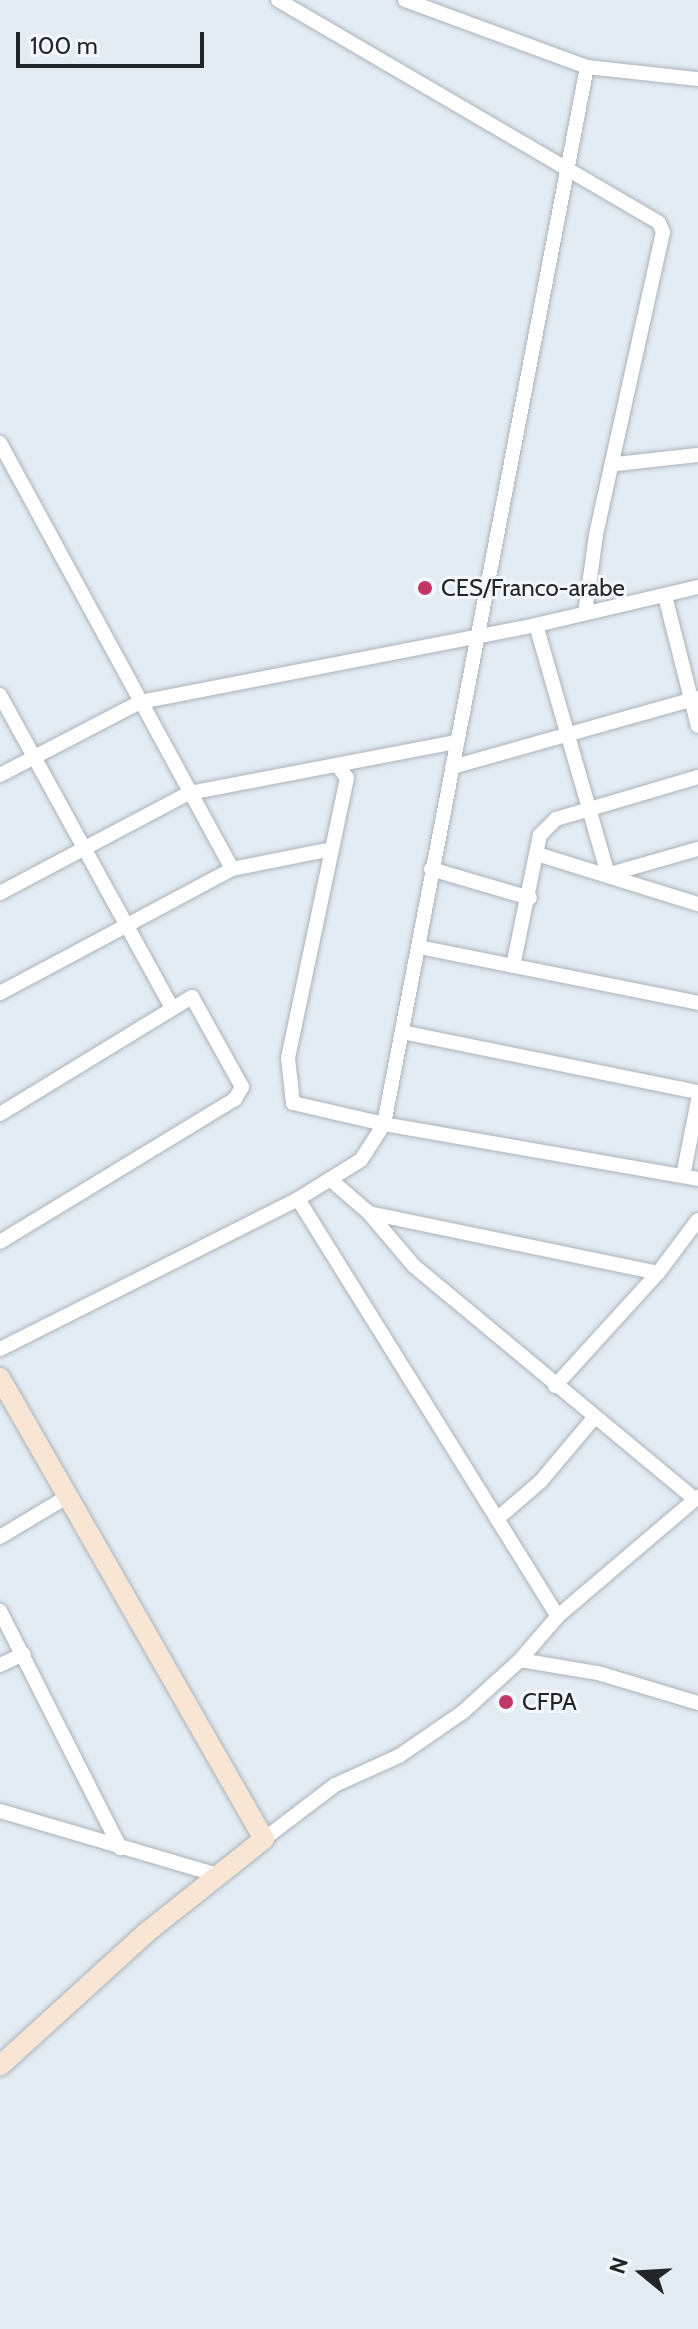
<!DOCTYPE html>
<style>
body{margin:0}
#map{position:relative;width:698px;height:2329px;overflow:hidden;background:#e3ebf3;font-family:Cabin,sans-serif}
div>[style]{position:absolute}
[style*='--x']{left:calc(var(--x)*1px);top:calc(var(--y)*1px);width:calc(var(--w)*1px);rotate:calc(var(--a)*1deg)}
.roads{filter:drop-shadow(0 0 2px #abb3ba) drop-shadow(0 0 2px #abb3ba)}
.street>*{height:14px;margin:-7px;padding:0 7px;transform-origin:7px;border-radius:7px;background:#fff}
.secondary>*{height:20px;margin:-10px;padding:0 10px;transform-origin:10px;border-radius:10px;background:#f8e5d4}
.dots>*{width:22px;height:22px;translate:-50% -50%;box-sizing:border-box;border:4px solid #f2f8fe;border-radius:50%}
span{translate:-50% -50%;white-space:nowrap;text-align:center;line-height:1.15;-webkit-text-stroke:6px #f2f8fe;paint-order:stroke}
.poi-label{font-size:24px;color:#232629}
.left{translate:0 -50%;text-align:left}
.north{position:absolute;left:602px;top:2233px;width:80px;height:80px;-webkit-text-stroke:6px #f2f8fe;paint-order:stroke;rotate:288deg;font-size:22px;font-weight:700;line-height:32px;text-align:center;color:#232629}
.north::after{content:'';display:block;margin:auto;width:28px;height:36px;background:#232629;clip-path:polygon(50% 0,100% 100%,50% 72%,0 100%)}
.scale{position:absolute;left:16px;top:32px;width:188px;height:36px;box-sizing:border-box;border:4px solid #232629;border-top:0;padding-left:10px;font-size:24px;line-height:28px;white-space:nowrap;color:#232629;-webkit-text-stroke:6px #f2f8fe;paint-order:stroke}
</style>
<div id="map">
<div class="roads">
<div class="street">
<i style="--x:278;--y:0;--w:441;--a:30.3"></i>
<i style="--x:659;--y:223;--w:10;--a:66"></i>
<i style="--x:663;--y:232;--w:310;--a:102.5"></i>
<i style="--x:596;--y:535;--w:79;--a:98"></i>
<i style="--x:405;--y:0;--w:194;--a:20.2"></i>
<i style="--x:587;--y:67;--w:112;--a:6.2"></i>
<i style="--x:0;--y:443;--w:485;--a:61.4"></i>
<i style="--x:616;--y:464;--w:82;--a:-6.3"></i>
<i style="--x:665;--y:596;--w:134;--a:75.8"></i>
<i style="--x:536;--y:625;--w:260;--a:73.9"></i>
<i style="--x:0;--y:695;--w:357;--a:61.2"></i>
<i style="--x:337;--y:765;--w:16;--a:52"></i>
<i style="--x:347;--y:778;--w:286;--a:101.9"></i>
<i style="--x:288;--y:1058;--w:45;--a:83.7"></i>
<i style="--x:293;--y:1103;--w:93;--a:13"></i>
<i style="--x:384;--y:1124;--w:319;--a:9.9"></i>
<i style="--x:452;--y:767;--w:255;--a:-15.7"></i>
<i style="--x:0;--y:775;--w:158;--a:-27.5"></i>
<i style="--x:140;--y:702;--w:403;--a:-11"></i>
<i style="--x:536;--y:625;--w:166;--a:-13.2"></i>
<i style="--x:537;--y:854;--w:169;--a:17.3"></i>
<i style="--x:431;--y:869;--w:103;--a:16.3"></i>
<i style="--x:610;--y:874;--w:91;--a:-15.9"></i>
<i style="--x:0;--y:893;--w:214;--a:-27.9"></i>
<i style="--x:189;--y:793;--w:272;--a:-10.8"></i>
<i style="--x:419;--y:947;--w:285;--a:11.3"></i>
<i style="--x:513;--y:966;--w:134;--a:-78.4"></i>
<i style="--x:540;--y:835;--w:23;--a:-45"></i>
<i style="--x:556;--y:819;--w:148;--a:-16.5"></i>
<i style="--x:0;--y:993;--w:263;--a:-28.1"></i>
<i style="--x:232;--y:869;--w:102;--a:-11.3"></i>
<i style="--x:402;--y:1032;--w:302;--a:11.5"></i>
<i style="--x:0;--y:1114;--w:225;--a:-31.4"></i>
<i style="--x:192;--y:997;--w:103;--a:60.9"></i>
<i style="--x:242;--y:1087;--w:14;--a:120"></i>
<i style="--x:235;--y:1099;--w:275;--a:148.7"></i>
<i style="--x:683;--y:1176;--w:77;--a:-78.8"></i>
<i style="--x:331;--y:1180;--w:50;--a:41"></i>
<i style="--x:369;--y:1213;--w:70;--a:49.7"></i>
<i style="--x:414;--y:1266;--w:365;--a:39.7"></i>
<i style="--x:298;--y:1199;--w:74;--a:-31.8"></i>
<i style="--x:361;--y:1160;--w:43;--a:-57.4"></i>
<i style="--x:384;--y:1124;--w:1076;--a:-79.13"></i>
<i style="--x:369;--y:1213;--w:295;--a:11.7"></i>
<i style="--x:0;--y:1349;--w:334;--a:-26.7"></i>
<i style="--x:298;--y:1199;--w:491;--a:58.1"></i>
<i style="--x:555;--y:1386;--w:153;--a:-47.7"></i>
<i style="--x:658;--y:1273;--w:66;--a:-53"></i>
<i style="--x:497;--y:1519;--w:58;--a:-40.8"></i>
<i style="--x:541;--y:1481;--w:81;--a:-50"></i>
<i style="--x:0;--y:1537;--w:76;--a:-31"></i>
<i style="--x:0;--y:1611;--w:266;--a:63.1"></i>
<i style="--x:520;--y:1660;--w:79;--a:9.5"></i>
<i style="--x:598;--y:1673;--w:104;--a:16.7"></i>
<i style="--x:0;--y:1665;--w:26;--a:-25"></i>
<i style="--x:0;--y:1811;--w:227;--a:16.4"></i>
<i style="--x:264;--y:1839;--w:89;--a:-37.3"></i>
<i style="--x:335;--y:1785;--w:70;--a:-24.4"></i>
<i style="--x:399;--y:1756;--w:78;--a:-34.5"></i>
<i style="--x:463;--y:1712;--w:77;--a:-42.4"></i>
<i style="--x:520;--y:1660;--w:58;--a:-49.2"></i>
<i style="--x:558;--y:1616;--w:184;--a:-40.4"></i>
</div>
<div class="secondary">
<i style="--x:0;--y:1378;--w:531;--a:60.2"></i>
<i style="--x:264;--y:1839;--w:151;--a:141.5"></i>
<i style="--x:146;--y:1933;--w:197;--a:137.7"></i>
</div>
</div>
<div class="dots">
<i style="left:425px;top:588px;background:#c23565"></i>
<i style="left:506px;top:1702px;background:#c23565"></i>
</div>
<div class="poi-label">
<span class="left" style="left:441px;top:588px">CES/Franco-arabe</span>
<span class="left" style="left:522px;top:1702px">CFPA</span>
</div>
<div class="north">N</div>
<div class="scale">100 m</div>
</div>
